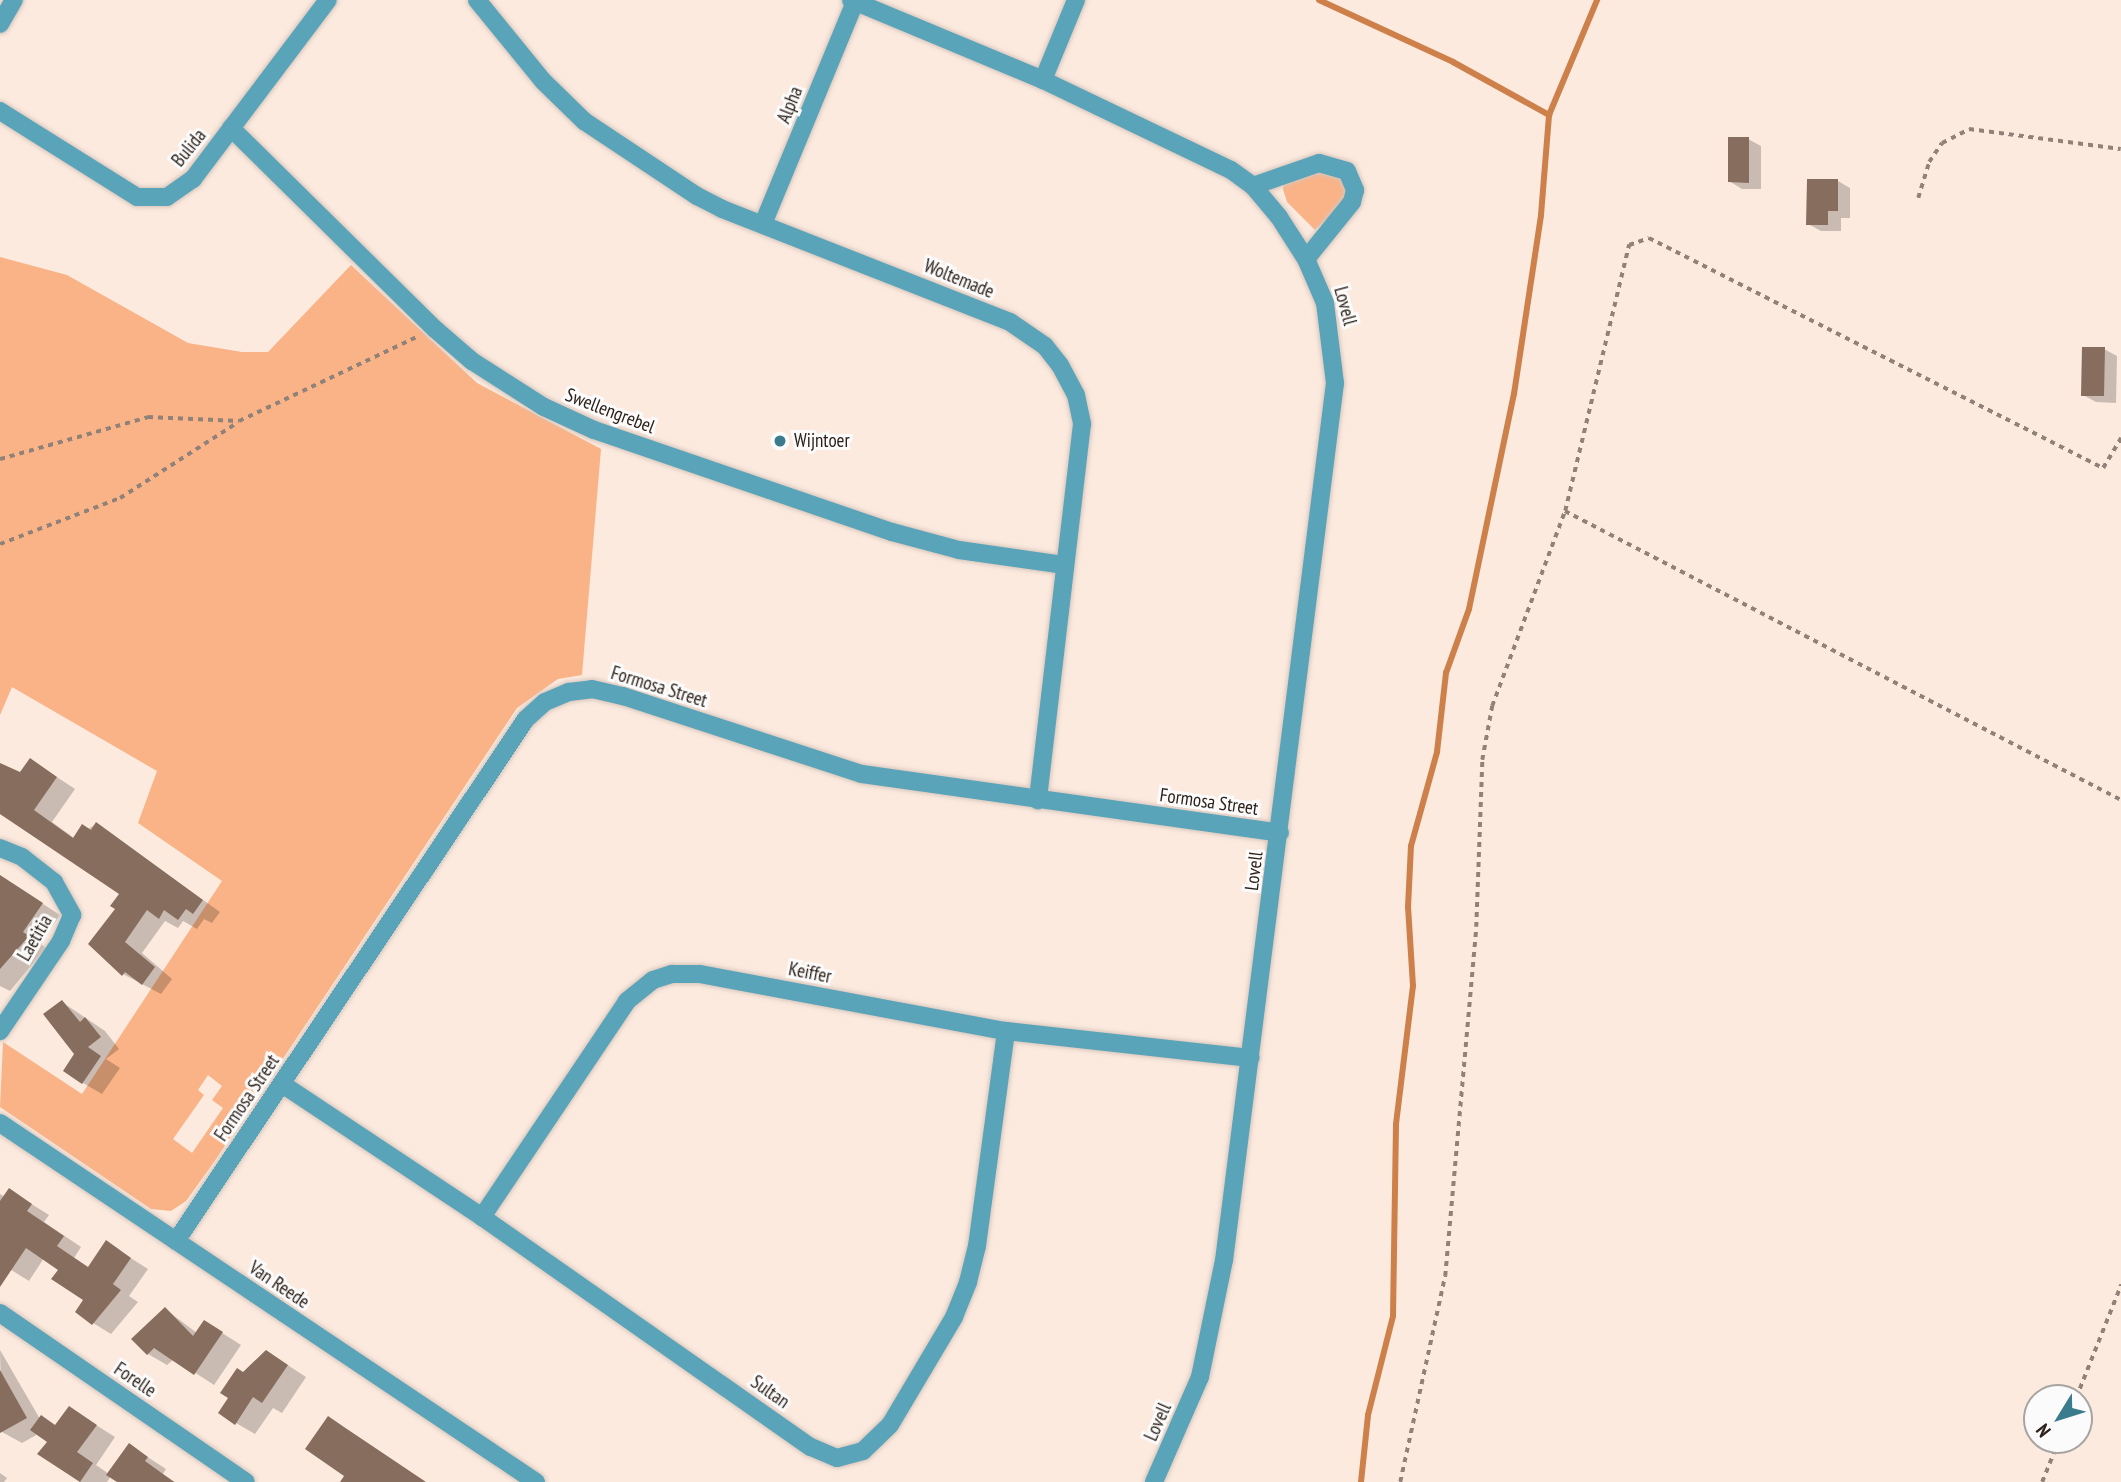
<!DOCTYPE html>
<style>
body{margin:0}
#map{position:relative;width:2121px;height:1482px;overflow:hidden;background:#fceadf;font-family:"PT Sans Narrow",sans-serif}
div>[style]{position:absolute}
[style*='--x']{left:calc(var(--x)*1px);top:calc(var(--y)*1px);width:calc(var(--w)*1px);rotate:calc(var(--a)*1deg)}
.green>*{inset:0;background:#fab386}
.shadow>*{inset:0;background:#0003}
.stream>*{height:6px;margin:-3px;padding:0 3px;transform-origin:3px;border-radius:3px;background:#ce804b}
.building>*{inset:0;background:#876d5d}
.path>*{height:3.5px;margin-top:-1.75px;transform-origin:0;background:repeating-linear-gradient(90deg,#908279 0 5px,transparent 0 10px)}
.roads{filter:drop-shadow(0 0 2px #d7c6bc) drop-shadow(0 0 2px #d7c6bc)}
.minor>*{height:18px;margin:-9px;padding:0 9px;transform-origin:9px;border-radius:9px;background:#5aa4ba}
.dots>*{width:19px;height:19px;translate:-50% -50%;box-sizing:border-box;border:4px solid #fbfbfb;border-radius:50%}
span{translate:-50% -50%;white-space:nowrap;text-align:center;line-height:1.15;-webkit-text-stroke:6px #fbfbfb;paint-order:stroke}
.street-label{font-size:19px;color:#2c211a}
.poi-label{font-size:19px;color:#2c211a}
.left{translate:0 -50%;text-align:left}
.north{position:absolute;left:2023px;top:1384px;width:70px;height:70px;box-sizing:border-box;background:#fbfbfb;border:2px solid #a8a4a1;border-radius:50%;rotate:232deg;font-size:19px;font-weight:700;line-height:28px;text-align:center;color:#2c211a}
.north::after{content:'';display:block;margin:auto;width:24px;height:32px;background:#3a7b8d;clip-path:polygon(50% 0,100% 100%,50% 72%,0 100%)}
</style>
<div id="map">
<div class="green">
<i style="clip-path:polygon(1325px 169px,1341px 176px,1347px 192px,1344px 203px,1315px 230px,1287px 202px,1283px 189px,1284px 183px)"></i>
<i style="clip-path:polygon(evenodd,0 257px,67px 275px,188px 343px,242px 352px,268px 352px,351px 265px,477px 383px,601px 449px,582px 675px,558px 679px,517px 708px,214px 1162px,186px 1201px,171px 1211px,151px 1209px,0 1107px,3px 1042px,82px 1094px,222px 881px,138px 823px,157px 771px,12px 687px,0 715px,0 257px,208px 1075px,222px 1086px,212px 1100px,223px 1108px,192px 1153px,173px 1139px,204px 1095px,198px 1090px,208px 1075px)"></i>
</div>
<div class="shadow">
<i style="clip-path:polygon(1748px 139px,1761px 146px,1761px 189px,1742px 189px,1729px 181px)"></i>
<i style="clip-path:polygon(1838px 181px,1850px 188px,1850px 218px,1841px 218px,1841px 231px,1821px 231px,1808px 224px)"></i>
<i style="clip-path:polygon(2104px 349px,2117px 356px,2116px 403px,2096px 402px,2083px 395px)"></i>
<i style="clip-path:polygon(31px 760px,75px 789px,52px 822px,74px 838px,96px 824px,220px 912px,212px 923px,204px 919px,197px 929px,183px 921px,178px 928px,165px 921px,142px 953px,172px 979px,161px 994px,123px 974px,117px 909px,121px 893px,0 814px,0 777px,20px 775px)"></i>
<i style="clip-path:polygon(0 876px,60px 915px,41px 944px,46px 948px,10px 991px,0 986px)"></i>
<i style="clip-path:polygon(62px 1002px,105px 1031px,119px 1049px,106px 1059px,120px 1068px,102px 1094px,83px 1083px)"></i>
<i style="clip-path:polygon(9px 1190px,49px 1215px,44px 1222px,81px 1247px,74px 1258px,89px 1268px,107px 1243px,148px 1269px,129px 1296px,138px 1302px,111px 1334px,93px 1323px,85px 1300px,60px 1269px,44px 1258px,29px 1281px,0 1263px,0 1194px,5px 1197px)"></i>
<i style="clip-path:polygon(165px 1309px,197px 1333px,205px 1322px,241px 1345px,214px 1385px,174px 1359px,167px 1365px,148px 1354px)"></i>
<i style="clip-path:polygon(0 1350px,40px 1419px,57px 1426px,69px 1408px,115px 1437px,96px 1465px,109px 1474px,129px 1445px,166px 1469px,163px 1474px,175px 1482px,120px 1482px,111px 1476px,107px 1482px,80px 1482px,40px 1454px,49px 1441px,38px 1434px,22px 1443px,2px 1432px)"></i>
<i style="clip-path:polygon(286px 1364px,306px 1377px,282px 1413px,273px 1408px,255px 1434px,236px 1423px,244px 1373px)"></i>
<i style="clip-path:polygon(0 1473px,7px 1478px,4px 1482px,0 1482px)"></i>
</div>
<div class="stream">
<i style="--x:1319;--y:0;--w:148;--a:24.8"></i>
<i style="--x:1453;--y:62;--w:110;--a:28.9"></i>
<i style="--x:1361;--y:1482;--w:67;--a:-84"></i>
<i style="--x:1368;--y:1415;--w:102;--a:-75.8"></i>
<i style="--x:1393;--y:1316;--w:192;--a:-89.1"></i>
<i style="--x:1396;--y:1124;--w:139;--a:-83"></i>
<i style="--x:1413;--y:986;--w:79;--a:-93.6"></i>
<i style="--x:1408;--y:907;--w:61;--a:-87.2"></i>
<i style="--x:1411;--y:846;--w:98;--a:-74.5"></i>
<i style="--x:1437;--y:752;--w:80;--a:-83.5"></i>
<i style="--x:1446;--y:673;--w:68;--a:-70.2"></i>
<i style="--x:1469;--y:609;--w:220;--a:-78.2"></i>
<i style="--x:1514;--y:394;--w:181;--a:-81.4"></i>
<i style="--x:1541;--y:215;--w:100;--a:-85.4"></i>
<i style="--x:1549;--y:115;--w:125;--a:-67.3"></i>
</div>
<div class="building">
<i style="clip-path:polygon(1728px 137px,1749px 137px,1749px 183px,1728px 182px)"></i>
<i style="clip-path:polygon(1807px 179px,1838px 179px,1838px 211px,1828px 211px,1828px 225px,1806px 225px)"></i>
<i style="clip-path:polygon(2082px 347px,2105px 347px,2104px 396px,2081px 396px)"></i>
<i style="clip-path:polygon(30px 758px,57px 777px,34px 810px,73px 838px,82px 824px,91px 830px,96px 822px,203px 900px,193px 914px,186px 909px,178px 920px,164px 910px,159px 919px,147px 910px,125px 942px,155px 967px,142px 985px,125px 972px,122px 976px,88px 944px,115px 909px,110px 906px,119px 894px,0 814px,0 763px,20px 772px)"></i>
<i style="clip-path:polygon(0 875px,43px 903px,23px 932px,29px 936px,0 969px)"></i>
<i style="clip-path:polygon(62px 1000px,80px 1022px,85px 1017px,101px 1037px,88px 1047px,101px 1056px,82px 1084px,63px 1071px,74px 1054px,43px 1014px)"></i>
<i style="clip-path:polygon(9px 1188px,32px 1204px,27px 1211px,64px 1236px,57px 1246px,88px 1267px,106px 1240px,131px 1258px,113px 1284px,121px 1290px,92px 1325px,75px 1312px,83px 1300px,51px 1279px,58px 1270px,26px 1248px,0 1287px,0 1201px)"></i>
<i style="clip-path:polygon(165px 1307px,193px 1336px,204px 1320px,223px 1332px,194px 1375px,154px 1348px,147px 1355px,131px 1339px)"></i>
<i style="clip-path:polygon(266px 1350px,288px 1365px,262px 1403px,253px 1397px,235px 1425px,218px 1413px,228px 1398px,220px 1393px,237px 1368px,243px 1372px)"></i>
<i style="clip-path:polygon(0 1370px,27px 1418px,0 1433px)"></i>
<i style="clip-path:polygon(69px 1406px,97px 1425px,77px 1452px,93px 1463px,80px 1482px,37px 1454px,47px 1442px,30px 1430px,41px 1415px,55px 1425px)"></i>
<i style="clip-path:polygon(328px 1416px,344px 1427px,426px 1482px,340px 1482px,344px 1476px,305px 1449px)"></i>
<i style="clip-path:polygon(129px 1443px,148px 1457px,145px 1461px,174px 1482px,117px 1482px,106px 1475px)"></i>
</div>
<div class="path">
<i style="--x:1918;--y:198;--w:38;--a:-73"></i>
<i style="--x:1929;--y:162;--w:23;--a:-56"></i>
<i style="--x:1942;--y:143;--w:30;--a:-27"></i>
<i style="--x:1969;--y:129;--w:153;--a:7.5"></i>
<i style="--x:0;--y:459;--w:154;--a:-15.8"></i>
<i style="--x:148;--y:417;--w:91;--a:2.5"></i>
<i style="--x:239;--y:421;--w:197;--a:-25.3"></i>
<i style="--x:1565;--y:511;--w:627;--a:27.46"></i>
<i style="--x:0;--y:544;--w:129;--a:-21"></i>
<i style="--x:120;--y:498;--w:139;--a:-32.7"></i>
<i style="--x:2076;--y:1398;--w:122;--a:-68.3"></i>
<i style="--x:1400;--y:1482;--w:211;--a:-77.7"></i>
<i style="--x:1445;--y:1276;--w:350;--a:-84.9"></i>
<i style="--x:1476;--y:927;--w:167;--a:-87.9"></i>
<i style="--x:1482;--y:760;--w:55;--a:-79.5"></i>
<i style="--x:1492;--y:706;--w:208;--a:-69.5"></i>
<i style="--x:1565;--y:511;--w:274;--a:-76.5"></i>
<i style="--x:1629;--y:245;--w:21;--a:-19"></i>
<i style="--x:1649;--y:238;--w:509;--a:26.87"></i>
<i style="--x:2103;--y:468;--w:35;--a:-59"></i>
<i style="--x:2042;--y:1482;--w:45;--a:-68"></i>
</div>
<div class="roads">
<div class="minor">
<i style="--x:477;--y:0;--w:104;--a:50.8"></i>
<i style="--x:543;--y:81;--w:57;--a:44.3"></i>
<i style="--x:584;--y:121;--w:136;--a:33.6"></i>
<i style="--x:697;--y:196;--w:28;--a:27"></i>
<i style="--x:722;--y:209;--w:309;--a:21.4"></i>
<i style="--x:1010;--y:322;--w:42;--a:34.4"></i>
<i style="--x:1045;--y:346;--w:24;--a:52"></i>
<i style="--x:1060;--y:365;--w:34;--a:62"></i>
<i style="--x:1076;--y:395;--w:30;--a:78"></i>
<i style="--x:1082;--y:424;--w:379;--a:96.7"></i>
<i style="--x:851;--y:0;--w:208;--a:22.6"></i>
<i style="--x:1043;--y:80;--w:208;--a:25.6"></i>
<i style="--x:1231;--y:170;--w:27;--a:36"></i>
<i style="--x:1253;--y:186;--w:40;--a:50"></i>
<i style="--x:1279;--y:217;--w:50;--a:57.3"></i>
<i style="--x:1306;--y:259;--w:48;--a:66.6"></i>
<i style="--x:1325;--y:303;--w:81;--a:82.9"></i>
<i style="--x:1335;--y:383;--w:884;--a:97.21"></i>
<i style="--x:1224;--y:1260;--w:119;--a:101.6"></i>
<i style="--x:1200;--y:1377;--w:115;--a:113.7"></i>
<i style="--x:0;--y:24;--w:28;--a:-60"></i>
<i style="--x:1043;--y:80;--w:87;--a:-67.6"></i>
<i style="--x:0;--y:111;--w:162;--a:32.1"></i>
<i style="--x:137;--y:197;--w:30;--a:0"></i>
<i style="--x:167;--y:197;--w:32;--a:-35"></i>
<i style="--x:193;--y:179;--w:224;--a:-53"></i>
<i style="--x:231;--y:128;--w:286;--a:44.6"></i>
<i style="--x:435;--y:329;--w:49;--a:40.9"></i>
<i style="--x:472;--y:361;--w:85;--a:32.6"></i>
<i style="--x:544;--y:407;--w:55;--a:24.7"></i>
<i style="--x:594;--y:430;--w:315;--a:18.9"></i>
<i style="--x:892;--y:532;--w:69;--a:15"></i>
<i style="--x:959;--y:550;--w:107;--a:8.1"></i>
<i style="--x:1253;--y:186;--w:70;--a:-19.2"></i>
<i style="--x:1319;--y:163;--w:29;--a:16"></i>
<i style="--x:1347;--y:171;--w:21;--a:67"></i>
<i style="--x:1355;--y:190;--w:12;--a:104"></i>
<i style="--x:1352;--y:202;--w:73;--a:128.9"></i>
<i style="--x:763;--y:224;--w:240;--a:-67.5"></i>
<i style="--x:0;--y:848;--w:24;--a:22"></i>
<i style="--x:22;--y:857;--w:41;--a:38"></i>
<i style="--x:54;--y:882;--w:38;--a:61"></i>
<i style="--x:72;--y:915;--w:28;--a:113"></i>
<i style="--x:61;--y:941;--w:109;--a:124.1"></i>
<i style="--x:282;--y:1084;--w:240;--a:33.6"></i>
<i style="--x:482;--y:1217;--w:401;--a:35"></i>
<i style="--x:811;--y:1447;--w:28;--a:23"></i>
<i style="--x:837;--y:1458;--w:27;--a:-15"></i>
<i style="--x:863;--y:1451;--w:37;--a:-44"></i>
<i style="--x:890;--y:1425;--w:126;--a:-59.3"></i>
<i style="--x:954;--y:1317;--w:38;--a:-68"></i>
<i style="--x:968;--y:1282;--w:37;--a:-76"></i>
<i style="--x:977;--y:1246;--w:217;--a:-82.3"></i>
<i style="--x:0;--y:1123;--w:645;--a:33.81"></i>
<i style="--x:482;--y:1217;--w:260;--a:-56.1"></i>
<i style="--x:627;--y:1001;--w:33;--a:-39"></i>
<i style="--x:653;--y:980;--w:20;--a:-18"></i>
<i style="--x:672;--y:974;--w:28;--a:0"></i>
<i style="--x:700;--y:974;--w:311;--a:10.6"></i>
<i style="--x:1006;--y:1031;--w:246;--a:6.3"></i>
<i style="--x:176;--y:1241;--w:628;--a:-56.16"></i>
<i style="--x:526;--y:719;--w:25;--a:-42"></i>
<i style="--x:545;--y:702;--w:26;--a:-23"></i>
<i style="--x:569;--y:692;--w:23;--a:-7"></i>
<i style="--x:592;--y:689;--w:32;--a:13"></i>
<i style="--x:623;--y:696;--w:251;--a:18.1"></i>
<i style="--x:862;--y:774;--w:422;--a:8"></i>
<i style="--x:0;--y:1313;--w:298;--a:34.5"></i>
</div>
</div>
<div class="dots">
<i style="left:780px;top:441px;background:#3a7b8d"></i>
</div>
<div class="street-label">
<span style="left:790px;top:105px;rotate:-68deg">Alpha</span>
<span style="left:189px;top:148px;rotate:-51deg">Bulida</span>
<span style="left:959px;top:279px;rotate:22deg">Woltemade</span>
<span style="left:1345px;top:306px;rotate:75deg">Lovell</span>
<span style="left:610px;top:411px;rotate:21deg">Swellengrebel</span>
<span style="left:659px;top:687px;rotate:17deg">Formosa Street</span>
<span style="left:1209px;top:802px;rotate:8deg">Formosa Street</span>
<span style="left:1254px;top:871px;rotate:-83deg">Lovell</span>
<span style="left:35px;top:938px;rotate:-60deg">Laetitia</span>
<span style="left:810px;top:973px;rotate:11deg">Keiffer</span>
<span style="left:247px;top:1098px;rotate:-56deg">Formosa Street</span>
<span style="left:279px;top:1285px;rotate:34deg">Van Reede</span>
<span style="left:135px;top:1380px;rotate:34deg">Forelle</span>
<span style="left:770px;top:1392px;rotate:35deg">Sultan</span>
<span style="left:1158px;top:1422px;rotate:-66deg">Lovell</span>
</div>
<div class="poi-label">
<span class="left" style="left:794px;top:441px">Wijntoer</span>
</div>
<div class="north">N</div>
</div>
